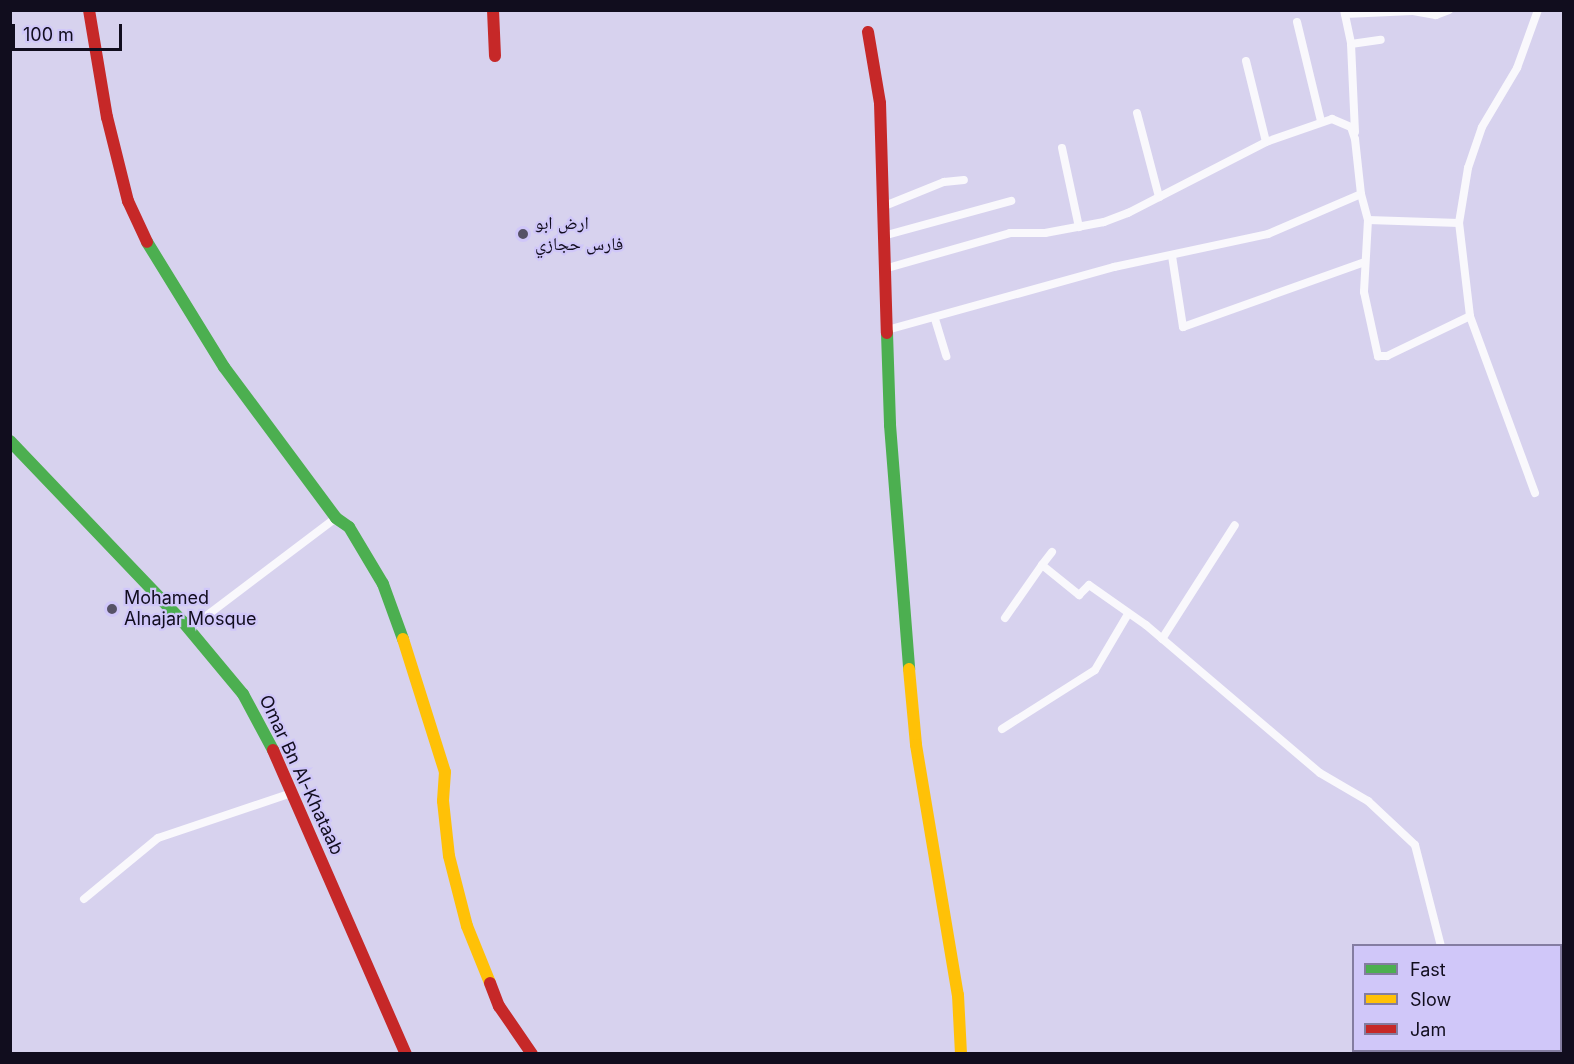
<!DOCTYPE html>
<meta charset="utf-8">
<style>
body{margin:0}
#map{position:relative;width:1574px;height:1064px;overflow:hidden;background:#d7d2ee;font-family:Inter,"Noto Naskh Arabic",sans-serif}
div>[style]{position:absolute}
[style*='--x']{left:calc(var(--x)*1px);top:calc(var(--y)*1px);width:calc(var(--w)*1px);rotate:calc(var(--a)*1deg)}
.street>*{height:8px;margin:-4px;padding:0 4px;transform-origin:4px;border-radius:4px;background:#f9f8fc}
.fast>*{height:12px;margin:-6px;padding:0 6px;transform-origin:6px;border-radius:6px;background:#4caf50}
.slow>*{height:12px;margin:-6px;padding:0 6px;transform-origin:6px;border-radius:6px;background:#ffc107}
.jam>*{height:12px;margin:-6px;padding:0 6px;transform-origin:6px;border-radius:6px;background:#c62828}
.dots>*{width:16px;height:16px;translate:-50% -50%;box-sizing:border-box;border:3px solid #d0c7f9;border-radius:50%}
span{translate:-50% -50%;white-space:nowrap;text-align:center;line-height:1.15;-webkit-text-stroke:4.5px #d0c7f9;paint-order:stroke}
.poi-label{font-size:18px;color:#110d1e}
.left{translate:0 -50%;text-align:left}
.street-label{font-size:18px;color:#110d1e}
.frame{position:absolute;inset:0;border:12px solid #110d1e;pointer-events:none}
.legend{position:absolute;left:1352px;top:944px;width:210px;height:108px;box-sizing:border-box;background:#d0c7f9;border:2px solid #847da1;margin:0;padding:8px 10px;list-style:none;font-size:18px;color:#110d1e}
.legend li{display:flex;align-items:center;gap:12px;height:30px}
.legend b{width:30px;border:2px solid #847da1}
.scale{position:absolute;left:12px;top:24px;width:110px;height:27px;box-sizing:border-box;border:3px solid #110d1e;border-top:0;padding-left:8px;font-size:18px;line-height:21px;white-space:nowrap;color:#110d1e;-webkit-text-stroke:4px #d0c7f9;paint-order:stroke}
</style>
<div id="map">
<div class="street">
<i style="--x:1344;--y:10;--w:35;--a:78"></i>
<i style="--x:1351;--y:44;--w:88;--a:87.4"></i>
<i style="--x:1345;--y:14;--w:68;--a:-2.5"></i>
<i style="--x:1413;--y:11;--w:23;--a:10"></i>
<i style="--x:1436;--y:15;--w:14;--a:-21"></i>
<i style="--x:1297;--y:22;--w:102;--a:76.4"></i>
<i style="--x:1351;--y:44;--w:30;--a:-8"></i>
<i style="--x:1246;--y:61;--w:83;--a:76.1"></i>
<i style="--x:1137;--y:113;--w:87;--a:75.3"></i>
<i style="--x:1062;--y:148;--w:81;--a:77.9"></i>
<i style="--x:882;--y:207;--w:67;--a:-22"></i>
<i style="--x:944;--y:182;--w:20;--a:-6"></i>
<i style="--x:1368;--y:220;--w:91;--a:1.9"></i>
<i style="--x:883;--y:236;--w:133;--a:-15.3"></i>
<i style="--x:1172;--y:256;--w:72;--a:81.2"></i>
<i style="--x:1183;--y:327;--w:193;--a:-19.7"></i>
<i style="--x:884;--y:269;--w:131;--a:-15.9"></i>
<i style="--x:1010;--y:233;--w:35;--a:0"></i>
<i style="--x:1045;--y:233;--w:60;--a:-10.6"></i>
<i style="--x:1104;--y:222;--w:26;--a:-21"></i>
<i style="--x:1128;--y:213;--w:155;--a:-27.2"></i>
<i style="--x:1266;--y:142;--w:70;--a:-19.2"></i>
<i style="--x:1332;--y:119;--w:21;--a:23"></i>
<i style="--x:1351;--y:127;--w:13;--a:72"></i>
<i style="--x:1355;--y:139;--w:55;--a:83.8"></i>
<i style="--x:1361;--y:194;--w:27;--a:75"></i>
<i style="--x:1368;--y:220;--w:72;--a:93.2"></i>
<i style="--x:1364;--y:292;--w:66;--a:77.7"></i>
<i style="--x:1378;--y:356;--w:9;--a:0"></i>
<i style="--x:1387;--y:356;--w:92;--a:-25.7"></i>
<i style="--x:935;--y:319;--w:39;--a:73"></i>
<i style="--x:887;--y:330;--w:236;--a:-15.5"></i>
<i style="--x:1114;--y:267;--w:157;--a:-12.1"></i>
<i style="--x:1268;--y:234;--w:101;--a:-23.3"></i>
<i style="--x:1535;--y:493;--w:189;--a:-110.2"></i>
<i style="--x:1470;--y:316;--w:94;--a:-96.7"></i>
<i style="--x:1459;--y:223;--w:56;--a:-80.7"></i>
<i style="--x:1468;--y:168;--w:43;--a:-71.1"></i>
<i style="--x:1482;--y:127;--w:69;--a:-59.3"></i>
<i style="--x:1517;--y:68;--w:62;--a:-70.1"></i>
<i style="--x:1052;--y:552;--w:16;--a:128"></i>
<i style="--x:1042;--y:565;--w:48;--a:39"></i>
<i style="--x:1079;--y:595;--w:14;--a:-45"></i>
<i style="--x:1089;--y:585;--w:70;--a:35.1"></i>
<i style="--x:1146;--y:625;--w:228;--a:40.4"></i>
<i style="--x:1320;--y:773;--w:56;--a:30.3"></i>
<i style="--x:1368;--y:801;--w:64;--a:43.1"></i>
<i style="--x:1415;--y:845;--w:104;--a:75.6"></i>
<i style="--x:1005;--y:618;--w:65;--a:-55.1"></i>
<i style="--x:189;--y:629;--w:184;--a:-37.1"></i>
<i style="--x:1162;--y:639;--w:135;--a:-57.4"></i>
<i style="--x:1002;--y:729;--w:110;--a:-32.4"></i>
<i style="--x:1095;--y:670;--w:65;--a:-59.5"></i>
<i style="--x:84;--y:899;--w:96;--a:-39.5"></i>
<i style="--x:158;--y:838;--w:141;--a:-18.6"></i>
</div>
<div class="fast">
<i style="--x:147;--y:242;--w:147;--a:58.4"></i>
<i style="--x:224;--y:367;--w:188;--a:53.4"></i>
<i style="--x:336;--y:518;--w:16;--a:35"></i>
<i style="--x:349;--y:527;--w:66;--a:59.2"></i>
<i style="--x:383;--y:584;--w:59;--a:70"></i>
<i style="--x:887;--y:333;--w:92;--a:88.1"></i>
<i style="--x:890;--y:425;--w:245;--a:85.5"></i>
<i style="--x:10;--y:441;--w:250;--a:46.3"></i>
<i style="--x:183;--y:622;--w:94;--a:50.2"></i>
<i style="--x:243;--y:694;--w:64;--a:61.8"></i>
</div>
<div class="slow">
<i style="--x:403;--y:639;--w:139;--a:72.5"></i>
<i style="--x:445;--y:772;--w:29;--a:94"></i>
<i style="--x:443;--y:801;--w:55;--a:83.8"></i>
<i style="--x:449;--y:856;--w:72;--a:75.6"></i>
<i style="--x:467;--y:926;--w:61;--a:68"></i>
<i style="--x:909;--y:669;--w:76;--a:84.7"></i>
<i style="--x:916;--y:745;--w:254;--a:80.5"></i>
<i style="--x:958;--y:995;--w:59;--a:87.1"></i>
</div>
<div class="jam">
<i style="--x:89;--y:10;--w:109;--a:80.5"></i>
<i style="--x:107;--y:117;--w:87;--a:76"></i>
<i style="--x:128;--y:201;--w:45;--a:65.1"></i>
<i style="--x:493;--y:10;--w:46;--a:87.5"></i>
<i style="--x:868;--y:32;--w:72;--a:80.4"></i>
<i style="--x:880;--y:103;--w:230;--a:88.3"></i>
<i style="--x:273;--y:750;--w:332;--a:66.4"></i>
<i style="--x:490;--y:983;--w:25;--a:69"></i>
<i style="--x:499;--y:1006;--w:58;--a:55.5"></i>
</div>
<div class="dots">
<i style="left:523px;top:234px;background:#565267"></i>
<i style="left:112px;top:609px;background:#565267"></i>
</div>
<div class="poi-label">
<span class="left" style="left:535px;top:234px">ارض ابو<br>فارس حجازي</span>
<span class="left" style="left:124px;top:609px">Mohamed<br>Alnajar Mosque</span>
</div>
<div class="street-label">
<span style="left:301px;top:775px;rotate:65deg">Omar Bn Al-Khataab</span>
</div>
<div class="frame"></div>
<ul class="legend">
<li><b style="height:8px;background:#4caf50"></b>Fast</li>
<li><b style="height:8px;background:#ffc107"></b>Slow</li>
<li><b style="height:8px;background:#c62828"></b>Jam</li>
</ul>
<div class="scale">100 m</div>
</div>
